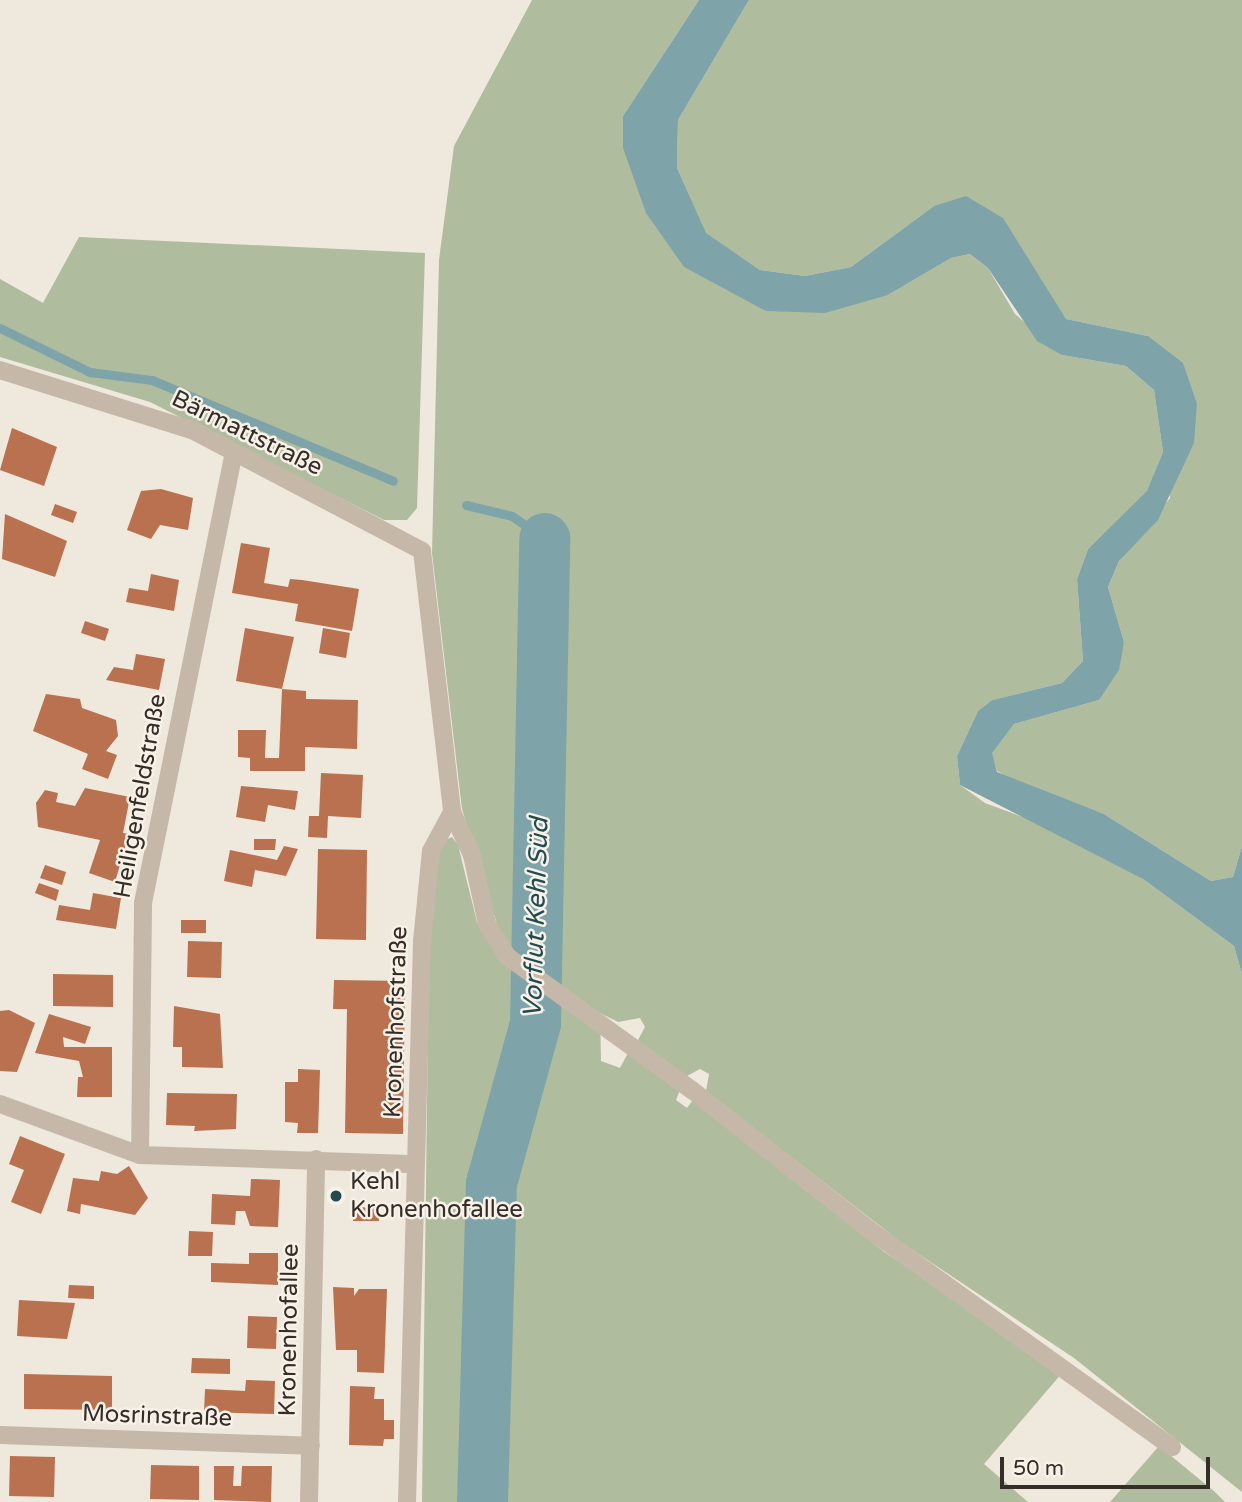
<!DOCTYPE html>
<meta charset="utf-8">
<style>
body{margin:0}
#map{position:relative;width:1242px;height:1502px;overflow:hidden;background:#efe8dc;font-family:"Varela Round",sans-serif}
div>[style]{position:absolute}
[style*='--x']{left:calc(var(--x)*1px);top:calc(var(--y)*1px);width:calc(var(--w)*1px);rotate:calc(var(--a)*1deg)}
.green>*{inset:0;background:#b0bc9e}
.water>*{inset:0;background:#7ea4a9}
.stream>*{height:9px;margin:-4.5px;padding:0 4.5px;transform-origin:4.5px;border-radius:4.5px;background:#7ea4a9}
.river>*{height:51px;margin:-25.5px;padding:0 25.5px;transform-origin:25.5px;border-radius:25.5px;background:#7ea4a9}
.building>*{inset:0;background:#b97150}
.minor>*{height:18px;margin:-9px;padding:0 9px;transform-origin:9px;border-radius:9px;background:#c6b8a9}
.dots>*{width:19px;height:19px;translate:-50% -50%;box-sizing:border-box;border:4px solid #f7f1e8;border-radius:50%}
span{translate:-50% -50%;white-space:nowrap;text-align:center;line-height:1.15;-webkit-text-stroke:5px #f7f1e8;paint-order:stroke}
.street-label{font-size:24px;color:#342d28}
.poi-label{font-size:24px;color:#342d28}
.left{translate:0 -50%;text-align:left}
.water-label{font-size:26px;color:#224a51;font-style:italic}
.scale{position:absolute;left:1000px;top:1457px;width:210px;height:32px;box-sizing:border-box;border:4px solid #342d28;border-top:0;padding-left:9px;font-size:21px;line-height:24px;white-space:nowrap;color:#342d28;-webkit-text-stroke:5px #f7f1e8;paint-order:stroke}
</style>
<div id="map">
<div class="green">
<i style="clip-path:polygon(532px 0,699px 0,623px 116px,623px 148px,684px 267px,888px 295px,951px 258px,970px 254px,988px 268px,1015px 314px,1062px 355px,1126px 366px,1154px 390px,1163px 452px,1147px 492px,1088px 549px,1077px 579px,1083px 661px,1062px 683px,992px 700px,978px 711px,957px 756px,960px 785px,985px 803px,1060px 831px,1143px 879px,1234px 946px,1242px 974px,1242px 1492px,1074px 1358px,902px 1243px,706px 1091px,709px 1074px,700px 1069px,685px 1077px,637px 1042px,645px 1027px,640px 1018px,618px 1022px,600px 1013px,601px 1061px,620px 1068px,628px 1053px,680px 1090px,676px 1100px,687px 1108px,693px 1100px,883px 1251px,1063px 1372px,984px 1464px,1028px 1502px,422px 1502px,429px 944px,434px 860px,443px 841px,452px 837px,458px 845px,477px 922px,510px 967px,462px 809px,432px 553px,439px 260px,454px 146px)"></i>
<i style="clip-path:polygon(749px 0,1242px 0,1242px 846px,1233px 877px,1211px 881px,1104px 814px,1016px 782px,997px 771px,991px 753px,1014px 724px,1099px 700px,1124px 642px,1108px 587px,1119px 561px,1170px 498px,1148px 336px,1066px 319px,1043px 288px,934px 206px,851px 267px,805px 276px,760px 270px,705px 233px,677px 168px,678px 120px)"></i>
<i style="clip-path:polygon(79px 237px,425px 253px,417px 508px,407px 520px,384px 520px,150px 402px,0 357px,0 279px,43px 303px)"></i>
<i style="clip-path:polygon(1159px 1446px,1215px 1492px,1225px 1502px,1110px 1502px)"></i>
</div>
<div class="water">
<i style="clip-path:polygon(699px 0,749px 0,678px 120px,677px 168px,706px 233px,760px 270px,805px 276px,851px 267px,934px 206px,966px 196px,1003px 218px,1066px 319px,1148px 336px,1183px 363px,1197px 404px,1194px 443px,1158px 520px,1119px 561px,1108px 587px,1124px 642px,1119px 670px,1099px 700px,1014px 724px,992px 753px,997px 772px,1104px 814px,1211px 881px,1233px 877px,1242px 846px,1242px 974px,1234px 946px,1143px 879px,960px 785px,957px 756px,978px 711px,992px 700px,1062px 683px,1083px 661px,1077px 579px,1088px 549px,1147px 491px,1163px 452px,1154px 390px,1126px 366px,1062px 355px,1037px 341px,988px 268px,970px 254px,951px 258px,888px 295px,825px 313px,766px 311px,684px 267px,646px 213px,623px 148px,623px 116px)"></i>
</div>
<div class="stream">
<i style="--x:0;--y:328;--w:100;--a:26.1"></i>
<i style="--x:90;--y:372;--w:63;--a:7.4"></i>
<i style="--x:152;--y:380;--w:261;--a:22.7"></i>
<i style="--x:466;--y:505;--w:47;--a:13.4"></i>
<i style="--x:512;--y:516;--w:39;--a:35"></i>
</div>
<div class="river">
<i style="--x:482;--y:1502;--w:319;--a:-88.4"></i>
<i style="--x:491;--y:1183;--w:166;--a:-74.6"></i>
<i style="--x:535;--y:1023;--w:485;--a:-88.9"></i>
</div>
<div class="building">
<i style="clip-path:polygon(12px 428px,57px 447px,44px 486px,0 470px)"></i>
<i style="clip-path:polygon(161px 489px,193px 498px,188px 530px,160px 525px,151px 539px,127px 530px,141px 491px)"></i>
<i style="clip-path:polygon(55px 504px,77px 512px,73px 523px,51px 515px)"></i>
<i style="clip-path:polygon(5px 514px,67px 541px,55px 577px,2px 559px)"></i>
<i style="clip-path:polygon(241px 543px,270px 548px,264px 583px,288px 587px,290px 579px,302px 580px,359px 589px,352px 631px,295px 621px,298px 604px,232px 593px)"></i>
<i style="clip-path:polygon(151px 574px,179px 580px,174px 611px,126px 602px,129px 588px,148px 591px)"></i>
<i style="clip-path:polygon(85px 621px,109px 629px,105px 641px,81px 633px)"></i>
<i style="clip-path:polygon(245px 628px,294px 637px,282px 689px,236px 681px)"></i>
<i style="clip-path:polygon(323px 628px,350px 633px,346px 658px,319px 653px)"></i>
<i style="clip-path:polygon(136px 654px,165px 659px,159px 690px,106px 680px,114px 667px,133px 670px)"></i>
<i style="clip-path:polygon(282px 689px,306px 691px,306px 699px,358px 700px,357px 749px,305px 747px,305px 771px,250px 771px,250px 758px,238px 757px,238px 730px,266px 730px,265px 758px,279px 758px)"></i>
<i style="clip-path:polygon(46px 694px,80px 699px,82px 708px,116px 720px,118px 736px,106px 751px,117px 755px,108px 779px,82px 769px,88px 754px,33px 731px)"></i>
<i style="clip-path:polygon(321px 773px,363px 775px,361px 818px,328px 816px,327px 838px,308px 837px,309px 816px,319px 816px)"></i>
<i style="clip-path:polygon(241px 786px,298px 791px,295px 810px,268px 805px,265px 822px,236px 817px)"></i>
<i style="clip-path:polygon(85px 788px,130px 797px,123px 833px,129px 834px,115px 882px,89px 873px,100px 840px,38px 827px,36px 803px,45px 790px,58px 793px,56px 802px,75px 806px)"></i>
<i style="clip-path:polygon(254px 839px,276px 839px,275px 850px,254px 850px)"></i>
<i style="clip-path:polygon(284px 846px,298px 849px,286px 876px,255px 870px,252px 887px,224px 881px,230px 850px,277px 860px)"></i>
<i style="clip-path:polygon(318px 849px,367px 850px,366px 940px,316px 939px)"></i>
<i style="clip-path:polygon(45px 865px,66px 872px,62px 885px,40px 878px)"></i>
<i style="clip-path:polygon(39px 883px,59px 890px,56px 901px,35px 893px)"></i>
<i style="clip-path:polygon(93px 893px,121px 898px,116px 929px,56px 920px,59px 905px,90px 910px)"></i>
<i style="clip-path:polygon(181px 920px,206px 920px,206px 933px,181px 933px)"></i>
<i style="clip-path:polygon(188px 941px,222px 942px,221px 978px,187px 977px)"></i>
<i style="clip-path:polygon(53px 974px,113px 975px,113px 1007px,53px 1006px)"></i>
<i style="clip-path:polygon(334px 980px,405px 981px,403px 1134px,345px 1133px,347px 1009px,333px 1009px)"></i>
<i style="clip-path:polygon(174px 1006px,220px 1014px,223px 1068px,182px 1067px,182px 1047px,173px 1047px)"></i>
<i style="clip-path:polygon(9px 1010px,35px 1023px,17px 1072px,0 1071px,0 1011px)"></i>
<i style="clip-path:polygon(49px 1014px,91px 1027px,85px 1044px,63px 1037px,64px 1047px,112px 1047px,112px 1097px,77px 1097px,78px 1077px,83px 1077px,79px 1061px,35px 1053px)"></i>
<i style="clip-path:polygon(298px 1069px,320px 1070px,318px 1133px,297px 1133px,298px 1123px,285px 1122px,285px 1082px,298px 1082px)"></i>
<i style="clip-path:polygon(167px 1093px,237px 1094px,236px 1129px,194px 1131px,195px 1126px,166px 1125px)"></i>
<i style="clip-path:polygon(20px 1136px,65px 1154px,41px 1214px,11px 1202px,24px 1170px,9px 1164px)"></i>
<i style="clip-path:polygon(129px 1166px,148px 1198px,135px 1215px,81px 1204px,80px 1214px,67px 1211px,73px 1178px,99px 1181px,101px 1171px,117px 1174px)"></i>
<i style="clip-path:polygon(251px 1179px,280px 1180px,278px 1227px,250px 1226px,245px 1211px,236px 1211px,235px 1225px,211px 1224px,212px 1194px,250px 1196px)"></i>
<i style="clip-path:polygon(331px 1190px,342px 1190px,342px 1203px,331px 1202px)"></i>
<i style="clip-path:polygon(354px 1207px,379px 1208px,379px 1221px,353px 1221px)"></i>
<i style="clip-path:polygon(189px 1231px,213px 1232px,212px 1256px,188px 1256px)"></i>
<i style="clip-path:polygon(249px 1253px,278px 1253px,278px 1285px,211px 1282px,211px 1263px,249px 1264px)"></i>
<i style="clip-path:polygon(69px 1285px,94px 1286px,94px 1299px,68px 1298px)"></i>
<i style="clip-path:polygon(333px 1287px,354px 1288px,354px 1296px,359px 1289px,387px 1289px,384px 1373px,357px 1372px,357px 1350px,336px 1350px)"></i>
<i style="clip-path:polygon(19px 1300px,75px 1303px,67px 1339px,17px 1336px)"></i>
<i style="clip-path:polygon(248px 1316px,277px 1317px,276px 1349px,247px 1348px)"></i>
<i style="clip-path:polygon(192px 1358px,230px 1359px,230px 1374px,191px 1373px)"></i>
<i style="clip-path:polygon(24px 1374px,112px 1376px,112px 1410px,24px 1409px)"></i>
<i style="clip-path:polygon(246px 1380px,275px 1381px,274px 1414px,204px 1412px,205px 1389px,245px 1391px)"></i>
<i style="clip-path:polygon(350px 1386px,375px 1387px,374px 1399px,384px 1399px,384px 1420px,394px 1420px,394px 1439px,384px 1439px,383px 1446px,349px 1445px)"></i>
<i style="clip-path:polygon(10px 1456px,55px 1457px,54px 1497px,9px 1496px)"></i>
<i style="clip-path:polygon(151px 1465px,199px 1466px,199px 1500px,150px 1499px)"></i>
<i style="clip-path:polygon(214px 1466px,234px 1466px,233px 1486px,241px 1486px,242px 1466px,272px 1466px,271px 1502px,214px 1500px)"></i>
</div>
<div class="minor">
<i style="--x:0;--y:370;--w:201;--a:17.4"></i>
<i style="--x:192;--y:430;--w:260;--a:27.7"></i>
<i style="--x:422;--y:551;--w:263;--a:83.4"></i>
<i style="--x:452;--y:812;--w:44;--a:118.3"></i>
<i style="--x:431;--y:851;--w:90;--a:95.7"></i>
<i style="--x:422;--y:941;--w:561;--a:91.53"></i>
<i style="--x:452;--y:812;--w:47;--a:65.1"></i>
<i style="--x:472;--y:855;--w:71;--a:77.7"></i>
<i style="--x:487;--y:924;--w:39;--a:58"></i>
<i style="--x:508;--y:957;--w:227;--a:35.9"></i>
<i style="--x:692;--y:1090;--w:231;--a:38.2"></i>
<i style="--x:874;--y:1233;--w:367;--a:35.7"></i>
<i style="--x:0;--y:1104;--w:149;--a:20"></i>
<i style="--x:140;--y:1155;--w:276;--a:1.9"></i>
<i style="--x:140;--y:1155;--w:252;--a:-89.3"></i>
<i style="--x:143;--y:903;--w:460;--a:-78.6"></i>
<i style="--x:0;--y:1435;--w:311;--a:2"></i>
<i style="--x:309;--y:1502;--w:343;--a:-88.8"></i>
</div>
<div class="dots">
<i style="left:336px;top:1196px;background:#224a51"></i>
</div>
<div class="street-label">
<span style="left:247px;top:433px;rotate:26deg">Bärmattstraße</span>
<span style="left:140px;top:796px;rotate:-80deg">Heiligenfeldstraße</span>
<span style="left:396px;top:1022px;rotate:-88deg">Kronenhofstraße</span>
<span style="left:289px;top:1330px;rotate:-89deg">Kronenhofallee</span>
<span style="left:157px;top:1416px;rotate:2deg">Mosrinstraße</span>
</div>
<div class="poi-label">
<span class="left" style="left:350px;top:1196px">Kehl<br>Kronenhofallee</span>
</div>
<div class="water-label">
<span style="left:536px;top:918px;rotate:-88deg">Vorflut Kehl Süd</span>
</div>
<div class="scale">50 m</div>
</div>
